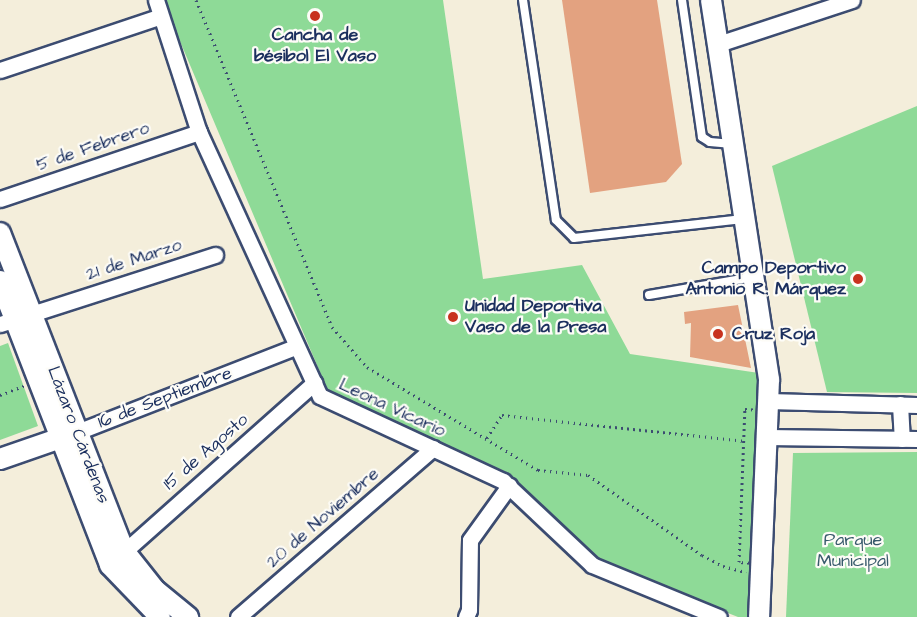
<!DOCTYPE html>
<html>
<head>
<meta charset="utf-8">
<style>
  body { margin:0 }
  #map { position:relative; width:917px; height:617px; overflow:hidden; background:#f4eedb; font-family:"Architects Daughter",sans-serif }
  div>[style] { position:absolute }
  .green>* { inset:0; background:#8eda97 }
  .building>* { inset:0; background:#e3a280 }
  .path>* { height:3px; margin-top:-1.5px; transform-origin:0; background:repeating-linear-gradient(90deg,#3c4c71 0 1.5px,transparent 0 6px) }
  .roads { filter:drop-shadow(2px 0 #3c4c71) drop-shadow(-2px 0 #3c4c71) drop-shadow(0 2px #3c4c71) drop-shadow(0 -2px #3c4c71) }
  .service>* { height:8px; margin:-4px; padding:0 4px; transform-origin:4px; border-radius:4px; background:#fff }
  .minor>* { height:15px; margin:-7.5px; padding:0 7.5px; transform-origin:7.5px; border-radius:7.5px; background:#fff }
  .tertiary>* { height:20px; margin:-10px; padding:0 10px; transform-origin:10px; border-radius:10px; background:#fff }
  .dots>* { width:16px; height:16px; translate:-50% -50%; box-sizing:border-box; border:3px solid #fdfcf7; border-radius:50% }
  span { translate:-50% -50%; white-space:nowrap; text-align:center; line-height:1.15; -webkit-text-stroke:4.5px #fdfcf7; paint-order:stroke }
  .poi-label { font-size:18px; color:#1b2f5e; font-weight:700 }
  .right { translate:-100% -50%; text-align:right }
  .left { translate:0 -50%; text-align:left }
  .street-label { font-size:18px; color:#1b2f5e }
  .park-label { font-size:18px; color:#385a6c }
</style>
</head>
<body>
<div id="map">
  <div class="green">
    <i style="clip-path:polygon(166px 0,443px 0,483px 279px,582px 265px,630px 354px,765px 374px,753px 617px,738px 617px,597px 561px,511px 481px,328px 391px,168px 13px)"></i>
    <i style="clip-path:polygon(917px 106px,917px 393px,827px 392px,772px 166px)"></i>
    <i style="clip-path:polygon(8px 343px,38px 426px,0 440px,0 346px)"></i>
    <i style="clip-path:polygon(917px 452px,917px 617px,786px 617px,793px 453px)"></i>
  </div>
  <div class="building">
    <i style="clip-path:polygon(562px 0,657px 0,682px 164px,666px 182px,590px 193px)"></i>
    <i style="clip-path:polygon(738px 305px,751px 368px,690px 357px,691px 323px,685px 324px,684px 312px)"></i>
  </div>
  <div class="path">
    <i style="left:196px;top:0;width:354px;rotate:67.4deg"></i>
    <i style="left:332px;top:327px;width:53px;rotate:48.8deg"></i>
    <i style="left:367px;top:367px;width:200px;rotate:31.1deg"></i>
    <i style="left:538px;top:470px;width:50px;rotate:5.7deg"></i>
    <i style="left:588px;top:475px;width:139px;rotate:35.1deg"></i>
    <i style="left:702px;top:555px;width:24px;rotate:28deg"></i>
    <i style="left:723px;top:566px;width:24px;rotate:15deg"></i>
    <i style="left:0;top:395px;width:26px;rotate:-21deg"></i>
    <i style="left:745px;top:409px;width:17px;rotate:3deg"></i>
    <i style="left:762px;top:410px;width:153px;rotate:92.6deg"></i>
    <i style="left:755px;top:563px;width:16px;rotate:-176deg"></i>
    <i style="left:739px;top:562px;width:153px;rotate:-87.8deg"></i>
    <i style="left:487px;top:438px;width:27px;rotate:-57deg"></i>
    <i style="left:502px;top:415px;width:243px;rotate:6.1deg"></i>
  </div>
  <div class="roads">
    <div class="service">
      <i style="left:523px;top:0;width:222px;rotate:81.5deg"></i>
      <i style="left:556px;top:220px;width:25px;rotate:45deg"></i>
      <i style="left:574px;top:238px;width:170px;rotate:-6.4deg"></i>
      <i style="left:682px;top:0;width:138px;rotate:81.7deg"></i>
      <i style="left:702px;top:137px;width:9px;rotate:32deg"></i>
      <i style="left:710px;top:142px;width:22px;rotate:5deg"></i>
      <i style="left:649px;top:295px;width:106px;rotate:-9.8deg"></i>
    </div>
    <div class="minor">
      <i style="left:156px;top:0;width:139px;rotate:72deg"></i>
      <i style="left:199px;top:132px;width:290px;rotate:65.4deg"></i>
      <i style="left:320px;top:396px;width:202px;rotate:24.9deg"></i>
      <i style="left:503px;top:481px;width:122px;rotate:43.3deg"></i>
      <i style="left:592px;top:565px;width:137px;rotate:22.3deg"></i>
      <i style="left:718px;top:44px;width:141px;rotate:-18.2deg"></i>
      <i style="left:0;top:70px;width:167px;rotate:-18.5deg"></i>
      <i style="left:0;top:199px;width:210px;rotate:-18.6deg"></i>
      <i style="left:0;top:324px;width:226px;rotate:-17.8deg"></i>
      <i style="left:768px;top:401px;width:149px;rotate:1.5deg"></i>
      <i style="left:900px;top:404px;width:35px;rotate:87deg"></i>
      <i style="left:77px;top:432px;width:234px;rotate:-21.3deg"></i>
      <i style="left:766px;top:437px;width:151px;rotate:0.8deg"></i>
      <i style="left:117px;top:558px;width:264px;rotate:-41.6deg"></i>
      <i style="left:238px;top:617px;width:258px;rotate:-40.9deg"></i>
      <i style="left:466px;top:617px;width:8px;rotate:-67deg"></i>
      <i style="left:469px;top:610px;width:70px;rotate:-89.2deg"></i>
      <i style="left:470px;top:540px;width:67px;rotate:-54.2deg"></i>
    </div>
    <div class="tertiary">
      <i style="left:711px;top:0;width:384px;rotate:81.3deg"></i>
      <i style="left:769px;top:380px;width:237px;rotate:92.4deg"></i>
      <i style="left:0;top:233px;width:341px;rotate:68.7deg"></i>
      <i style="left:124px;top:551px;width:50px;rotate:51.5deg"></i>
      <i style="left:155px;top:590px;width:43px;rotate:39.3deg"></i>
      <i style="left:0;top:281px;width:305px;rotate:68.8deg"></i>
      <i style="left:110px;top:565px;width:72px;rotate:46.1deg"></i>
      <i style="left:0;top:459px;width:76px;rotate:-19.1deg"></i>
    </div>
  </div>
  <div class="dots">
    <i style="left:315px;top:16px;background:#c8321e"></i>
    <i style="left:858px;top:279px;background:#c8321e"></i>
    <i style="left:453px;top:317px;background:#c8321e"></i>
    <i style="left:718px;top:334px;background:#c8321e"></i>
  </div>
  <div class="poi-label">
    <span style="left:315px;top:46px">Cancha de<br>bésibol El Vaso</span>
    <span class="right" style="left:846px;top:279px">Campo Deportivo<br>Antonio R. Márquez</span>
    <span class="left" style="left:465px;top:317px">Unidad Deportiva<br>Vaso de la Presa</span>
    <span class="left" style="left:732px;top:334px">Cruz Roja</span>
  </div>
  <div class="street-label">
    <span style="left:93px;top:147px;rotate:-19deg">5 de Febrero</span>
    <span style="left:134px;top:260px;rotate:-18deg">21 de Marzo</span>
    <span style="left:165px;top:398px;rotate:-21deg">16 de Septiembre</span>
    <span style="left:392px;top:408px;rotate:25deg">Leona Vicario</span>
    <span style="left:78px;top:435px;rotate:69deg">Lázaro Cárdenas</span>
    <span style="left:206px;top:452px;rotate:-41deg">15 de Agosto</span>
    <span style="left:323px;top:518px;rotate:-41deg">20 de Noviembre</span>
  </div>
  <div class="park-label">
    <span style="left:853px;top:551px">Parque<br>Municipal</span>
  </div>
</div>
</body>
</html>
